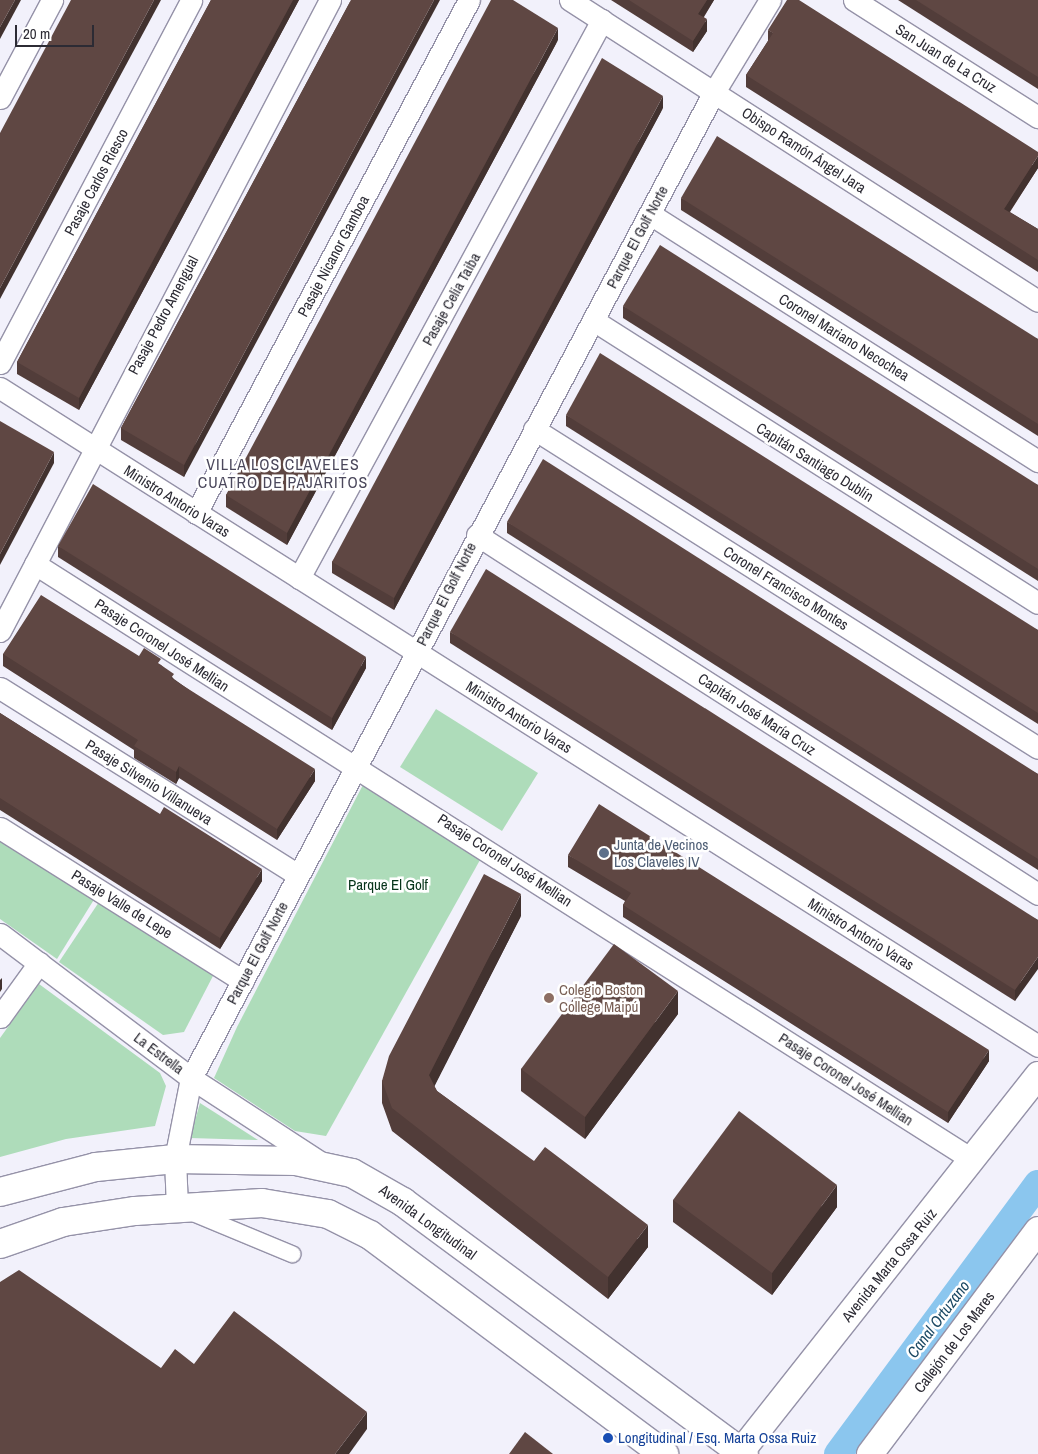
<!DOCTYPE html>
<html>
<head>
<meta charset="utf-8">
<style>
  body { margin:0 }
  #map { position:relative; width:1038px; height:1454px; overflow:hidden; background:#f2f1fb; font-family:"Archivo Narrow",sans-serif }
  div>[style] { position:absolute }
  .green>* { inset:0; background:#aedcba }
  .canal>* { height:28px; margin:-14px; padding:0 14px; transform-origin:14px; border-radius:14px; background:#8bc6ee }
  .roads { filter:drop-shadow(1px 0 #9592a8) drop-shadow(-1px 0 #9592a8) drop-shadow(0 1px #9592a8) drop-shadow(0 -1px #9592a8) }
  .pedestrian>* { height:16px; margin:-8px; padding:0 8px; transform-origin:8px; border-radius:8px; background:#fff }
  .minor>* { height:21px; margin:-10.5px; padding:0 10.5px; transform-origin:10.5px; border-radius:10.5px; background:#fff }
  .tertiary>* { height:26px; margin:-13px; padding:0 13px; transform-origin:13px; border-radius:13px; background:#fff }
  .secondary>* { height:28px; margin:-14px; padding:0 14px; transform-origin:14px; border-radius:14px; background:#fff }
  .wall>* { inset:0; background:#523d3a }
  .shaded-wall>* { inset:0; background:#42322f }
  .building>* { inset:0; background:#5f4743 }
  .dots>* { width:14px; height:14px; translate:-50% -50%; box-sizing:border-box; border:2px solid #fff; border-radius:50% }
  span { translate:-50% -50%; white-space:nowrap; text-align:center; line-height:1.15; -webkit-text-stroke:5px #fff; paint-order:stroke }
  .street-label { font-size:15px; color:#2c2b34 }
  .service-label { font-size:15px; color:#4e5e75 }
  .left { translate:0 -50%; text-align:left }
  .park-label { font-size:15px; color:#06341a }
  .education-label { font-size:15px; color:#785e54 }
  .transit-label { font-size:15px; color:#164399 }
  .neighbourhood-label { font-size:16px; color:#4b485c; letter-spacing:1px }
  .water-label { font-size:16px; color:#1a4863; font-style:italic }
  .scale { position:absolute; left:15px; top:25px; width:79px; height:22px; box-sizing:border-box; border:2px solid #2c2b34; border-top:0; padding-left:6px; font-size:15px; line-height:18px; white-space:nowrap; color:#2c2b34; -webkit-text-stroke:4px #fff; paint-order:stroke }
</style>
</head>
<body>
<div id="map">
  <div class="green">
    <i style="clip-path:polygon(436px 709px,538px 773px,502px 831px,400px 767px)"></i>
    <i style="clip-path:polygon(365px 781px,480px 860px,326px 1136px,295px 1131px,214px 1078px,237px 1027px)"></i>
    <i style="clip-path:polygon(0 837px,95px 898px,57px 959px,0 919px)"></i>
    <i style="clip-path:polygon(99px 902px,214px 974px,184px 1032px,163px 1035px,59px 962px)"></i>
    <i style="clip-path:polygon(39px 984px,160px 1073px,166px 1086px,155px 1126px,66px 1139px,0 1157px,0 1038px)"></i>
    <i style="clip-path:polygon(200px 1103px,258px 1140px,190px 1138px)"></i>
  </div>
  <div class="canal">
    <i style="left:838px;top:1454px;width:336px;rotate:-53.5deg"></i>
  </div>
  <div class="roads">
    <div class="pedestrian">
      <i style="left:188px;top:1211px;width:113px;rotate:22.5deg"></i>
    </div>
    <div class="minor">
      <i style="left:570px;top:0;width:556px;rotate:32.75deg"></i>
      <i style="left:854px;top:0;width:218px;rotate:32.5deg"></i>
      <i style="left:0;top:98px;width:111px;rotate:-62deg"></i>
      <i style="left:650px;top:214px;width:460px;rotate:32.5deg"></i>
      <i style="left:593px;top:320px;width:527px;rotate:32.45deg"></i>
      <i style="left:0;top:363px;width:410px;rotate:-62.2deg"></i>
      <i style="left:0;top:388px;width:1229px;rotate:32.37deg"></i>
      <i style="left:534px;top:429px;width:596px;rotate:32.33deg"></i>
      <i style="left:196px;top:513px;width:581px;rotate:-61.98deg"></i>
      <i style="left:477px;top:535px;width:666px;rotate:32.62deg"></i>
      <i style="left:35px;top:564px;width:1111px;rotate:32.43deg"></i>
      <i style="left:299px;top:578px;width:635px;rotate:-61.5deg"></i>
      <i style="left:0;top:631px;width:712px;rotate:-62.39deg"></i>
      <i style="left:0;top:688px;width:352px;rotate:32.1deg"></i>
      <i style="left:0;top:828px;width:287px;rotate:32.2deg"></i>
      <i style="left:0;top:934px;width:239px;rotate:37deg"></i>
      <i style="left:191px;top:1078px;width:158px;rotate:33.1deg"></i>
      <i style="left:0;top:1017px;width:67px;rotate:-54.2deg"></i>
      <i style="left:177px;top:1207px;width:48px;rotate:-92.4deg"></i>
      <i style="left:175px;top:1159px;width:83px;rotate:-78.8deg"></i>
      <i style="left:191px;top:1078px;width:1116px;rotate:-62.06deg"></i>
      <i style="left:714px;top:92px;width:108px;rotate:-58.7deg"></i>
    </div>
    <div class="tertiary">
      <i style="left:739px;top:1454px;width:483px;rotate:-51.7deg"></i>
      <i style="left:870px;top:1454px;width:280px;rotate:-53.1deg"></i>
    </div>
    <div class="secondary">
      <i style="left:0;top:1192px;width:99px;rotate:-14.6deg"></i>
      <i style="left:96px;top:1167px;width:79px;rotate:-5.8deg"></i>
      <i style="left:175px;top:1159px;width:121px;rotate:0.9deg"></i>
      <i style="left:296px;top:1161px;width:57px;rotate:12.1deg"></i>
      <i style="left:352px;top:1173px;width:59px;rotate:29.6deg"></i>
      <i style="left:403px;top:1202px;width:424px;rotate:36.5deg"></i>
      <i style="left:0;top:1244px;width:67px;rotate:-19.2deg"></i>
      <i style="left:63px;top:1222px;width:73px;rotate:-8.7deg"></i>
      <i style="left:135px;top:1211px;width:127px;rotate:-3.6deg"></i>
      <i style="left:262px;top:1203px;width:67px;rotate:9.5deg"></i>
      <i style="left:328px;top:1214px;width:47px;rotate:26.6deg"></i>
      <i style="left:370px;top:1235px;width:367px;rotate:36.7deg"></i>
    </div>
  </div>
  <div class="wall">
    <i style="clip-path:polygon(211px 0,299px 0,79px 410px,17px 374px,17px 362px)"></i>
    <i style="clip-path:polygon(351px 0,184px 477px,121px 440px,121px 428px)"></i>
    <i style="clip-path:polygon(611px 0,714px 0,704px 17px,707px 31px,693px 52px)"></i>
    <i style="clip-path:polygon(898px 0,1038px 0,1038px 89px)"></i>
    <i style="clip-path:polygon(768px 30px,1038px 168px,1010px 212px,1038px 229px,1038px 272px,746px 87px,746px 75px,768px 41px)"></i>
    <i style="clip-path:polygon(558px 40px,287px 545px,226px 507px,226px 495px)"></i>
    <i style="clip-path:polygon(663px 108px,394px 610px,332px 573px,332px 562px)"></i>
    <i style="clip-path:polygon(681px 198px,1038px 339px,1038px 436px,681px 210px)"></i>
    <i style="clip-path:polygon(623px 306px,1038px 485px,1038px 581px,623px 318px)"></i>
    <i style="clip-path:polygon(566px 415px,1038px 630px,1038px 724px,566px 426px)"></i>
    <i style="clip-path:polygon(507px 522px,1038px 774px,1038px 870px,507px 533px)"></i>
    <i style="clip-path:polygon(58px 546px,366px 668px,332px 730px,58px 557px)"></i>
    <i style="clip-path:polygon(450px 632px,1038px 920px,1015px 1001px,450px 643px)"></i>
    <i style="clip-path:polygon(3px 654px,139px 656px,161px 665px,174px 679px,315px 781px,277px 840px,179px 778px,176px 784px,134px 758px,134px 750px,3px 666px)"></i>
    <i style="clip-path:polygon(0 713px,262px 881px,220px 949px,0 810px)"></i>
    <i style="clip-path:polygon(568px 855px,989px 1061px,948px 1123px,623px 917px,623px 905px,625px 901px,568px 867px)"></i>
    <i style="clip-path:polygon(521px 916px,434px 1086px,437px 1091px,648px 1247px,608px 1299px,392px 1131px,382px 1103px,382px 1081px)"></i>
    <i style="clip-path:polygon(678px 1014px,585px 1139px,521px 1091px,521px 1069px)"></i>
    <i style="clip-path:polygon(673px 1200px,837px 1207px,772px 1295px,673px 1222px)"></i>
  </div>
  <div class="shaded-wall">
    <i style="clip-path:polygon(15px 0,21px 0,0 39px,0 27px)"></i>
    <i style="clip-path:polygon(154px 0,161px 0,0 299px,0 288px)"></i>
    <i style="clip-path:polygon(293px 0,299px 0,79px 410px,79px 398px)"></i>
    <i style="clip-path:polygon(434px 0,440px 0,184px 477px,184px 465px)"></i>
    <i style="clip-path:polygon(707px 0,714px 0,698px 25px,698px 14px)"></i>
    <i style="clip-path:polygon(707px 19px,707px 31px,693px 52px,693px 41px)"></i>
    <i style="clip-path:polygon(558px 28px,558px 40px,287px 545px,287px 533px)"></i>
    <i style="clip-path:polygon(663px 96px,663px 108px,394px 610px,394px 598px)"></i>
    <i style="clip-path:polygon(1038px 156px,1038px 168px,1004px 220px,1004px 209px)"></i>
    <i style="clip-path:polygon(54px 452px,54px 463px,0 565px,0 554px)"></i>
    <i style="clip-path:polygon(366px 657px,366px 668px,332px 730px,332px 718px)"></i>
    <i style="clip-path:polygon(179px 766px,179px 778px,176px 784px,176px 772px)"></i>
    <i style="clip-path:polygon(315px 769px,315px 781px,277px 840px,277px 829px)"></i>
    <i style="clip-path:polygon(262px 869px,262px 881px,220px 949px,220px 938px)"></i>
    <i style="clip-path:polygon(521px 894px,521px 916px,429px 1097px,429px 1075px)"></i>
    <i style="clip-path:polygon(1038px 957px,1038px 969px,1015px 1001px,1015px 990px)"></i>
    <i style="clip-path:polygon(2px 978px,2px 989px,0 992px,0 980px)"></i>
    <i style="clip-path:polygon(678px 991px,678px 1014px,585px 1139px,585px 1117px)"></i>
    <i style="clip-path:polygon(989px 1050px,989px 1061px,948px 1123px,948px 1112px)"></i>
    <i style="clip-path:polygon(837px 1185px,837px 1207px,772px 1295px,772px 1273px)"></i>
    <i style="clip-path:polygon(648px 1225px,648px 1247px,608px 1299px,608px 1277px)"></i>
    <i style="clip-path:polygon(367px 1412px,367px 1429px,349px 1454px,335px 1454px)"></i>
  </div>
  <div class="building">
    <i style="clip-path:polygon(0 0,15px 0,0 27px)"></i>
    <i style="clip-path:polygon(71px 0,154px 0,0 288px,0 133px)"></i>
    <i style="clip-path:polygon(211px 0,293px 0,79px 398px,17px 362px)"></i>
    <i style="clip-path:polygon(351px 0,434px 0,184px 465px,121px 428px)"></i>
    <i style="clip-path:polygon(491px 0,513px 0,558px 28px,287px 533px,226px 495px)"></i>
    <i style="clip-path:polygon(629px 0,707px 0,698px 14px,707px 19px,693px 41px)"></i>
    <i style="clip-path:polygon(787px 0,799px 0,1038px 152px,1038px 156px,1004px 209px,1038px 229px,1038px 260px,746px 75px,773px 33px,768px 30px)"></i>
    <i style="clip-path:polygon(916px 0,1038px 0,1038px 77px)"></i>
    <i style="clip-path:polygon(602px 58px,663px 96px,394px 598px,332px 562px)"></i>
    <i style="clip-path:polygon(717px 136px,1038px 339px,1038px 424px,681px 198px)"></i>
    <i style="clip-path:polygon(660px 245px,1038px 485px,1038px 569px,623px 306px)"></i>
    <i style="clip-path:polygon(600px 353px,1038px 630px,1038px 713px,566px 415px)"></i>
    <i style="clip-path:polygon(0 421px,54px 452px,0 554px)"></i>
    <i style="clip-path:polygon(543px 459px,1038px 774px,1038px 859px,507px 522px)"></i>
    <i style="clip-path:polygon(93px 484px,366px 657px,332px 718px,58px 546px)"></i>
    <i style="clip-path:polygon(486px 569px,1038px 920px,1038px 957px,1015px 990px,450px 632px)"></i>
    <i style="clip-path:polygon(41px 595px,139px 656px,144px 648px,161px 659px,158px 663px,174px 674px,171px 678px,315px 769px,277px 829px,179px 766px,176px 772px,134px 746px,138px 740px,3px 654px)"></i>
    <i style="clip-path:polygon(0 713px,160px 814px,164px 807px,262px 869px,220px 938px,0 798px)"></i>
    <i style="clip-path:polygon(599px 804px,989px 1050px,948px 1112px,623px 905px,631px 893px,568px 855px)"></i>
    <i style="clip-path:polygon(484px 874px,521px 894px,429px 1075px,437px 1091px,534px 1161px,545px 1147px,648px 1225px,608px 1277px,392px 1108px,382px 1081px,389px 1056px)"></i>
    <i style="clip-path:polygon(614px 944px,678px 991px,585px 1117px,521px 1069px)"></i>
    <i style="clip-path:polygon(739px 1111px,837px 1185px,772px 1273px,673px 1200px)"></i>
    <i style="clip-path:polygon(19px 1270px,161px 1368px,175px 1349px,194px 1364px,234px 1311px,367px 1412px,335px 1454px,0 1454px,0 1282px)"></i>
    <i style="clip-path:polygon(525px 1432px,553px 1454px,509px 1454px)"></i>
  </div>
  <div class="dots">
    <i style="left:604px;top:853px;background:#5c6f8a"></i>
    <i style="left:549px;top:998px;background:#8d6e63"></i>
    <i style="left:608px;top:1438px;background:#1a4fb4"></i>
  </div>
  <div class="street-label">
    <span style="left:946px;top:58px;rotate:32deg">San Juan de La Cruz</span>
    <span style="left:804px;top:150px;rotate:33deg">Obispo Ramón Ángel Jara</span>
    <span style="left:96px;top:182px;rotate:-62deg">Pasaje Carlos Riesco</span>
    <span style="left:637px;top:237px;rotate:-62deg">Parque El Golf Norte</span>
    <span style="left:333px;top:256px;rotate:-62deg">Pasaje Nicanor Gamboa</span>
    <span style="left:451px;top:299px;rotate:-61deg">Pasaje Celia Taiba</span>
    <span style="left:163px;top:315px;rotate:-62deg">Pasaje Pedro Amengual</span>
    <span style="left:844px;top:337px;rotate:32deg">Coronel Mariano Necochea</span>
    <span style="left:815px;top:462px;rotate:32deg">Capitán Santiago Dublín</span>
    <span style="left:177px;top:501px;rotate:32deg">Ministro Antorio Varas</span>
    <span style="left:786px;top:588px;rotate:32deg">Coronel Francisco Montes</span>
    <span style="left:446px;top:594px;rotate:-63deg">Parque El Golf Norte</span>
    <span style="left:162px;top:645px;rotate:33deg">Pasaje Coronel José Mellian</span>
    <span style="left:757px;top:714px;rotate:33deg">Capitán José María Cruz</span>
    <span style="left:519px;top:717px;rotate:32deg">Ministro Antorio Varas</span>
    <span style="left:149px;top:782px;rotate:32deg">Pasaje Silvenio Villanueva</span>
    <span style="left:505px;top:860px;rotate:33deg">Pasaje Coronel José Mellian</span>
    <span style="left:122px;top:904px;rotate:32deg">Pasaje Valle de Lepe</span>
    <span style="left:861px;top:934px;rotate:32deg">Ministro Antorio Varas</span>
    <span style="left:257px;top:953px;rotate:-62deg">Parque El Golf Norte</span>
    <span style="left:159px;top:1053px;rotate:37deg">La Estrella</span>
    <span style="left:846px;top:1079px;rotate:33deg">Pasaje Coronel José Mellian</span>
    <span style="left:428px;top:1222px;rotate:36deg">Avenida Longitudinal</span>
    <span style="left:889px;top:1265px;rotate:-51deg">Avenida Marta Ossa Ruiz</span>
    <span style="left:954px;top:1342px;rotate:-53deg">Callejón de Los Mares</span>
  </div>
  <div class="service-label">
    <span class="left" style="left:614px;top:853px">Junta de Vecinos<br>Los Claveles IV</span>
  </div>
  <div class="park-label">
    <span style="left:388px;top:885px">Parque El Golf</span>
  </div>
  <div class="education-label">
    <span class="left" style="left:559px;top:998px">Colegio Boston<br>College Maipú</span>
  </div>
  <div class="transit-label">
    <span class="left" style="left:618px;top:1438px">Longitudinal / Esq. Marta Ossa Ruiz</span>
  </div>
  <div class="neighbourhood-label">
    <span style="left:283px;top:473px">VILLA LOS CLAVELES<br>CUATRO DE PAJARITOS</span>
  </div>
  <div class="water-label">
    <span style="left:938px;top:1319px;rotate:-53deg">Canal Ortuzano</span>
  </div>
  <div class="scale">20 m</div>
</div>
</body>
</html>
